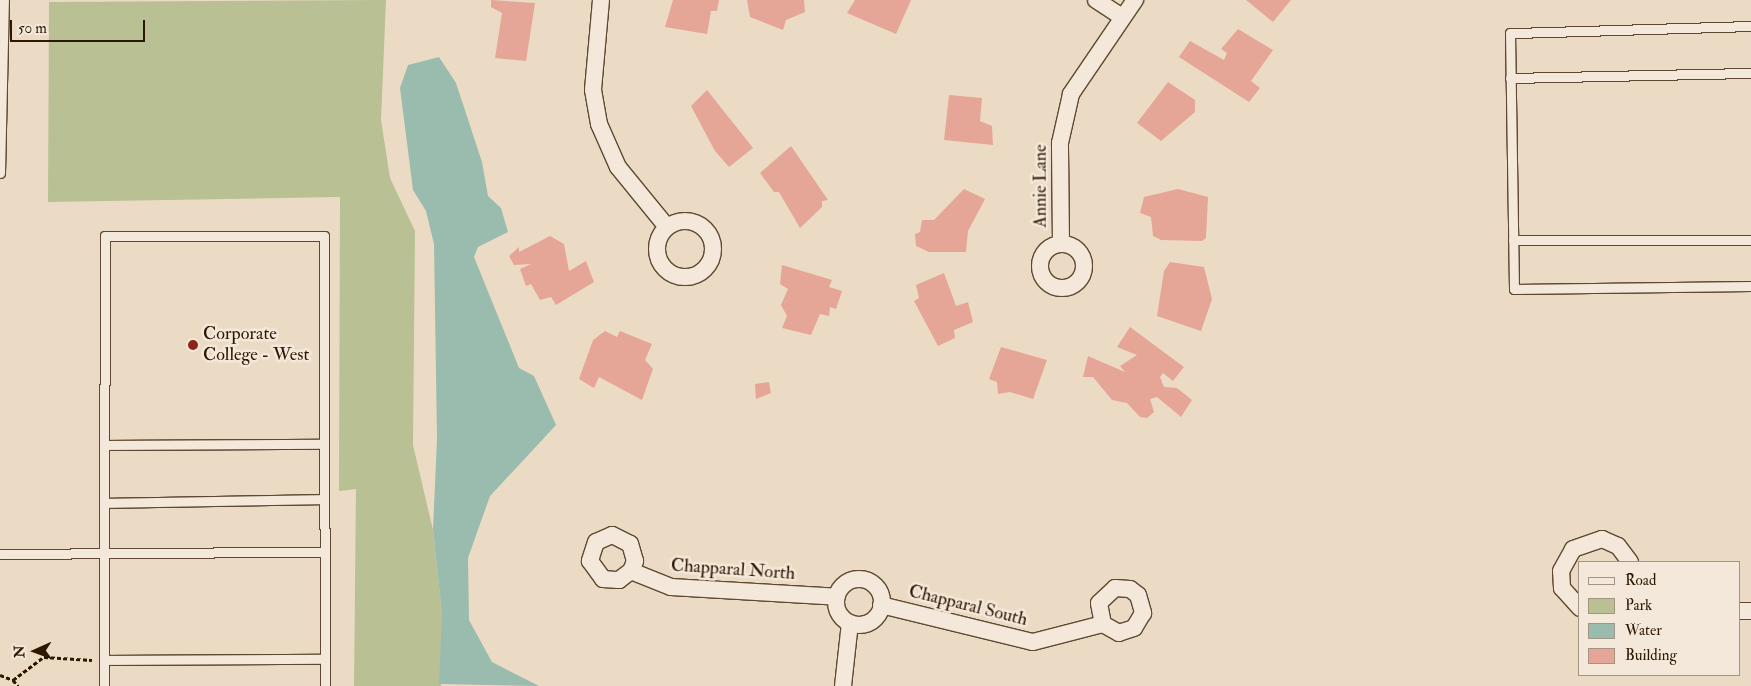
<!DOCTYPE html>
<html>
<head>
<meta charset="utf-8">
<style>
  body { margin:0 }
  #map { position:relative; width:1751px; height:686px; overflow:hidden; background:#ecdbc4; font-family:"IM FELL Double Pica",serif }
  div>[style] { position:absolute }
  .green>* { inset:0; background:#b8c094 }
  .water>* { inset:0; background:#9abcae }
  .building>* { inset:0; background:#e5a597 }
  .path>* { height:3px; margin-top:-1.5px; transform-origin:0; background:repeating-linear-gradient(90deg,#2e1700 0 4px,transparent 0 6.5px) }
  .roads { filter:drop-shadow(1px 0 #5e4831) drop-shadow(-1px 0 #5e4831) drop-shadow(0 1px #5e4831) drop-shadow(0 -1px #5e4831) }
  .service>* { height:9px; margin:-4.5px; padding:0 4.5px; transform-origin:4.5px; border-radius:4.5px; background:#f3e8d9 }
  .minor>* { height:16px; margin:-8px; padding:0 8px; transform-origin:8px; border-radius:8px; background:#f3e8d9 }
  .minor>.ring { margin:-8px; padding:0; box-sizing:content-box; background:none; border:16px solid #f3e8d9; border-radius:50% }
  .dots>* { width:14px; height:14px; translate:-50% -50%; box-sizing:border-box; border:2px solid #f3e8d9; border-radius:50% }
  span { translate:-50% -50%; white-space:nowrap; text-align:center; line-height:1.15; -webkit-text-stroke:5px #f3e8d9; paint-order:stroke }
  .street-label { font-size:18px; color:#2e1700 }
  .poi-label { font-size:18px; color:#2e1700 }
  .left { translate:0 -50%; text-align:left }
  .legend { position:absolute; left:1578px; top:561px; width:162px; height:115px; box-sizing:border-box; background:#f3e8d9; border:1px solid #a49482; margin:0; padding:6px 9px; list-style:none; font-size:15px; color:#2e1700 }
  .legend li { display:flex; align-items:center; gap:10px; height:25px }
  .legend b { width:25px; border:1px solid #a49482 }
  .north { position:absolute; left:10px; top:626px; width:50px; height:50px; -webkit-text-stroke:4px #f3e8d9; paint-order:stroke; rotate:268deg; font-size:14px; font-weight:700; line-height:20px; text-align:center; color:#2e1700 }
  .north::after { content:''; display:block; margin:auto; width:18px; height:22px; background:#2e1700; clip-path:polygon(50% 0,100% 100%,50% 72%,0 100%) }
  .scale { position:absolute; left:10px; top:20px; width:135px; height:22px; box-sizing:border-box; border:2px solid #2e1700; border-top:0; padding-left:6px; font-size:15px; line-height:18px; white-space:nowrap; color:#2e1700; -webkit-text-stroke:4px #f3e8d9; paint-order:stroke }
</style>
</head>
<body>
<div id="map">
  <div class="green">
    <i style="clip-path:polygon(386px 0,381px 120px,390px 178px,415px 231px,413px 445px,433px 530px,442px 615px,441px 686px,354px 686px,356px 489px,339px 491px,340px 197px,48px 202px,49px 2px)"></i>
  </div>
  <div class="water">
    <i style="clip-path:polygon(439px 57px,456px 83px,482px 162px,488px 196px,501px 208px,508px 232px,478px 247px,474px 257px,519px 368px,534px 376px,556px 425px,490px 496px,468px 558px,469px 620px,492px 662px,539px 686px,439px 684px,442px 615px,433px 530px,437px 439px,434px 244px,426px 211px,413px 190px,400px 88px,408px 65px)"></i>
  </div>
  <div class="building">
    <i style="clip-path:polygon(491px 0,535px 3px,526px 61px,495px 58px,502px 13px,491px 7px)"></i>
    <i style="clip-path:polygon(673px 0,719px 0,717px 11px,711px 11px,707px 34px,665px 27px)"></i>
    <i style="clip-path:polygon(747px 0,804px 0,805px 12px,786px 20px,783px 30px,750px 17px)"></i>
    <i style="clip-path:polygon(855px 0,911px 0,896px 34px,847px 13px)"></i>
    <i style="clip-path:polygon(1246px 0,1291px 0,1273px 22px)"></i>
    <i style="clip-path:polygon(1238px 29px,1273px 50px,1251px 81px,1260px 88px,1249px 102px,1179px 57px,1190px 41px,1224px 60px,1227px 53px,1221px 49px)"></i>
    <i style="clip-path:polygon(1168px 82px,1195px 100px,1195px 112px,1161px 141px,1137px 123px)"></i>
    <i style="clip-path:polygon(707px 90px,753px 148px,729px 167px,715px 151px,691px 106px)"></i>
    <i style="clip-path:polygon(949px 95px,982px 98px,980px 121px,992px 126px,993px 145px,944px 140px)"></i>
    <i style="clip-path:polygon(791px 146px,828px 200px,822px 201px,822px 207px,800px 228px,779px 192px,774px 192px,760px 173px)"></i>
    <i style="clip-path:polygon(964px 189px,985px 199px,968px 231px,966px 252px,929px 252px,916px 246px,915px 234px,920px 232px,922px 220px,934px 220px)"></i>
    <i style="clip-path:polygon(1178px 189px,1208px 197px,1206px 238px,1202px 241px,1161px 240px,1153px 236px,1151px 217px,1140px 213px,1144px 197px)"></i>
    <i style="clip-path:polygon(550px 236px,564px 244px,569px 271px,586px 261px,594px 282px,556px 305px,551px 297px,540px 300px,531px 284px,526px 286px,520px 269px,531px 264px,514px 265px,509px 256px,519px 247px,519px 252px)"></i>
    <i style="clip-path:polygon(1170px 262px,1204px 267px,1212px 299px,1201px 331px,1157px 316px,1164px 271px)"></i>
    <i style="clip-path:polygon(782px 265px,832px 280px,829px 287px,842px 291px,836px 309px,830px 307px,829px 316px,820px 314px,811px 335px,782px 328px,787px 316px,781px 305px,788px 289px,780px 284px)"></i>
    <i style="clip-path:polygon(944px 273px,956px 306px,968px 302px,973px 322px,954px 330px,955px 338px,938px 346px,914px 301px,919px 298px,916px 285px)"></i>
    <i style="clip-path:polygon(1130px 327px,1184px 367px,1173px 381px,1163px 373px,1160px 377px,1164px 387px,1177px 388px,1192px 400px,1181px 417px,1157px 397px,1150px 399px,1154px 412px,1147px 418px,1140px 417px,1127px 403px,1112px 400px,1093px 377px,1083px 377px,1088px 356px,1125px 372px,1120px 366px,1137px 355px,1117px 347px)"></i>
    <i style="clip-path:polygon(605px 331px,617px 337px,620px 331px,652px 344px,645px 360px,653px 369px,642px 400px,599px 377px,594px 388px,579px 379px,593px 340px)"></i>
    <i style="clip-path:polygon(1001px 347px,1047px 360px,1033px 399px,1010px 392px,998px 394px,997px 382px,989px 379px)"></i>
    <i style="clip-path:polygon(769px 382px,771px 393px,756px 399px,755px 384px)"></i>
  </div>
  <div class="path">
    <i style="left:0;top:675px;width:14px;rotate:21deg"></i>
    <i style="left:13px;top:680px;width:39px;rotate:-37deg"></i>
    <i style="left:44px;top:657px;width:48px;rotate:3.6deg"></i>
    <i style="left:13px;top:680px;width:8px;rotate:50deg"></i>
  </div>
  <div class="roads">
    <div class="service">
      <i style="left:1751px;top:26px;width:241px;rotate:178.3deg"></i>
      <i style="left:1510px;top:33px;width:256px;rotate:89.1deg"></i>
      <i style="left:1514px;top:289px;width:237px;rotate:-0.7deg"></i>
      <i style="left:1510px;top:78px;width:241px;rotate:-1.2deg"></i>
      <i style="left:0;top:173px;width:173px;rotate:-88.7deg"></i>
      <i style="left:1513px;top:240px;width:238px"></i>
      <i style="left:105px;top:445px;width:219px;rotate:-0.3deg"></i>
      <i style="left:105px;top:503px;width:219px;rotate:-1deg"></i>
      <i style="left:0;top:554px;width:325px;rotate:-0.4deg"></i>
      <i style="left:104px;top:660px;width:221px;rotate:-0.3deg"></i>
      <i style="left:104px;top:686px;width:450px;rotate:-89.9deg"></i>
      <i style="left:105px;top:236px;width:219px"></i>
      <i style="left:324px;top:236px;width:450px;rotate:89.9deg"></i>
    </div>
    <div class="minor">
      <i style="left:601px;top:0;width:90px;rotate:95.1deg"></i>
      <i style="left:593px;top:90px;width:35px;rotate:80deg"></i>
      <i style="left:599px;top:124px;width:47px;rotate:66.2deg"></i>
      <i style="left:618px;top:167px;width:77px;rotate:50.8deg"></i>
      <i style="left:1096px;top:0;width:30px;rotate:33deg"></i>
      <i class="ring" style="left:657px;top:221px;width:40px;height:40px"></i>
      <i style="left:1061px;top:243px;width:100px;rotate:-90.6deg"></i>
      <i style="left:1060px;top:143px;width:50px;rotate:-77.3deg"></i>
      <i style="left:1071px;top:94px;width:114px;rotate:-55.8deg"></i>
      <i class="ring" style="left:1040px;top:244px;width:28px;height:28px"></i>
      <i style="left:631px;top:571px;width:11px;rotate:-68deg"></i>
      <i style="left:635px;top:561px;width:18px;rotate:-106deg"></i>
      <i style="left:630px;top:544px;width:20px;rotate:-153deg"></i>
      <i style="left:612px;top:535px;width:17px;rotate:156deg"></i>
      <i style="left:596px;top:542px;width:20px;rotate:108deg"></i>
      <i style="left:590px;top:561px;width:22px;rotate:54deg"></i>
      <i style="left:603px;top:579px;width:16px;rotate:4deg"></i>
      <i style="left:619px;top:580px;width:15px;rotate:-37deg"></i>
      <i style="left:631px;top:571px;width:43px;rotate:21.8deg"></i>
      <i style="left:671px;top:587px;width:166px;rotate:3.4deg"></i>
      <i class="ring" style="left:836px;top:579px;width:30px;height:30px"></i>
      <i style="left:881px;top:605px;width:156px;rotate:13.7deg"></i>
      <i style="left:1033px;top:642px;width:72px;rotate:-14.4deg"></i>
      <i style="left:1103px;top:624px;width:21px;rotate:-101deg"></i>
      <i style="left:1099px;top:603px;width:22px;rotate:-43deg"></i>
      <i style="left:1115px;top:588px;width:15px;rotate:4deg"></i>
      <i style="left:1130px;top:589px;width:10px;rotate:37deg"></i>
      <i style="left:1138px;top:595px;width:19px;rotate:74deg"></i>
      <i style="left:1143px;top:613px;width:17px;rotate:121deg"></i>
      <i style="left:1134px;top:628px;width:16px;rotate:162deg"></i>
      <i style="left:1119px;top:633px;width:18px;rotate:-151deg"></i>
      <i style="left:1580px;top:608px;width:27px;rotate:-132deg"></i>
      <i style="left:1562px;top:588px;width:17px;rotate:-93deg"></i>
      <i style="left:1561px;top:571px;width:25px;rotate:-61deg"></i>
      <i style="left:1573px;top:549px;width:31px;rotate:-19deg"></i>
      <i style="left:1602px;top:539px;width:17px;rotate:24deg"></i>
      <i style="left:1618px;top:546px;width:20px;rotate:53deg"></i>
      <i style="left:1740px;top:611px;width:11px"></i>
      <i style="left:843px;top:686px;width:63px;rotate:-83.7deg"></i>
    </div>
  </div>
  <div class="dots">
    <i style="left:193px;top:345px;background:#8f2418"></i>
  </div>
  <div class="street-label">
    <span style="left:1041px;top:186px;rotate:-90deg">Annie Lane</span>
    <span style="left:733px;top:570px;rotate:4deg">Chapparal North</span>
    <span style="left:968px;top:606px;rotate:14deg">Chapparal South</span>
  </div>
  <div class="poi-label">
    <span class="left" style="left:203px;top:345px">Corporate<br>College - West</span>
  </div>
  <ul class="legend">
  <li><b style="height:6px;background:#f3e8d9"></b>Road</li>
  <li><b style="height:14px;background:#b8c094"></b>Park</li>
  <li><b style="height:14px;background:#9abcae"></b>Water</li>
  <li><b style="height:14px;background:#e5a597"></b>Building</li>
  </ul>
  <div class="north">N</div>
  <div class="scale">50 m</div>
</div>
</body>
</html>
